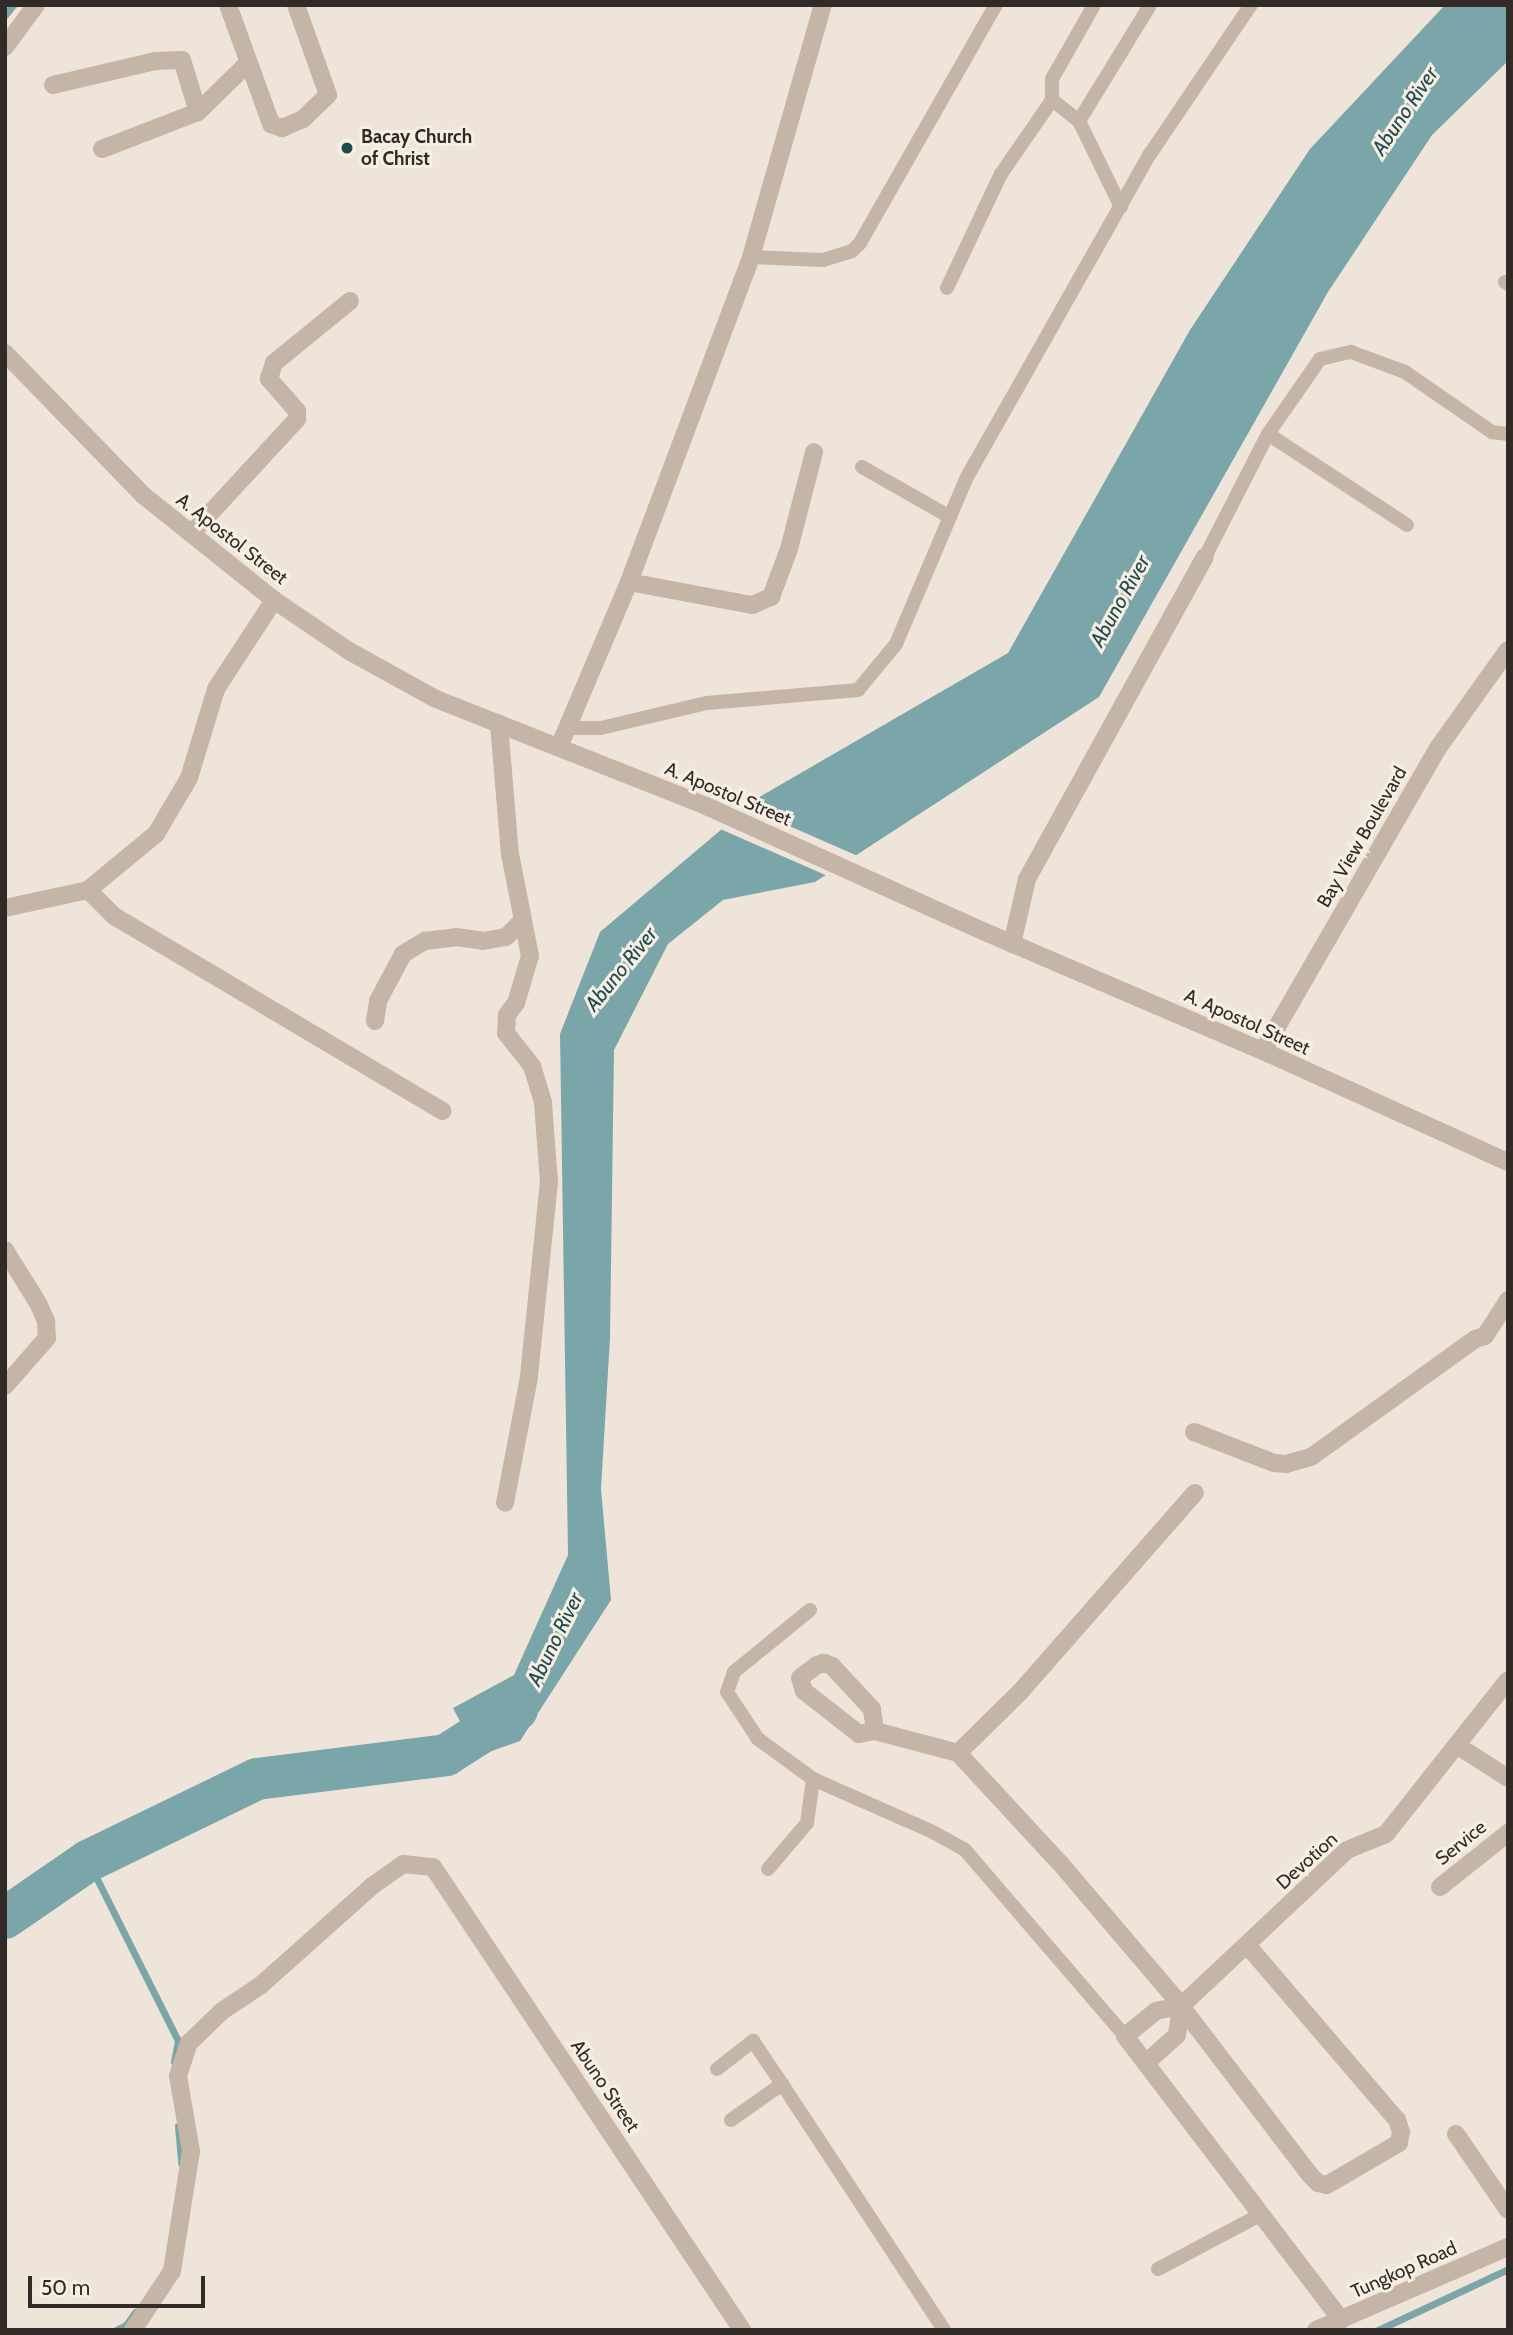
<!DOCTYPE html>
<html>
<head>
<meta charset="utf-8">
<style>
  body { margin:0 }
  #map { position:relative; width:1513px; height:2335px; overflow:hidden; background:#eee4d9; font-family:Cabin,sans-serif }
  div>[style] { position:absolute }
  .water>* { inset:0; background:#7ba6a9 }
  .pier>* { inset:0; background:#eee4d9 }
  .stream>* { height:7px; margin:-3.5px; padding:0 3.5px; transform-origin:3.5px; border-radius:3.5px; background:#7ba6a9 }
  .river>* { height:42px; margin:-21px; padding:0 21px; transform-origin:21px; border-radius:21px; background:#7ba6a9 }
  .service>* { height:14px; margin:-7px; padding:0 7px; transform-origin:7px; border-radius:7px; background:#c5b5a6 }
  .minor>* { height:18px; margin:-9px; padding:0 9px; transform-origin:9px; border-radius:9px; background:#c5b5a6 }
  .tertiary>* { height:18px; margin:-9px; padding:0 9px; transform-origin:9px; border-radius:9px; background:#c5b5a6 }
  .dots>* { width:19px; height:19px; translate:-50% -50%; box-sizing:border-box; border:4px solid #f7efe4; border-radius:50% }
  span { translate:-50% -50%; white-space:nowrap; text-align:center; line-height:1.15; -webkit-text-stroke:6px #f7efe4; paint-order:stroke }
  .poi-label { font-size:19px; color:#322a26; font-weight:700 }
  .left { translate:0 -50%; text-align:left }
  .street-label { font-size:19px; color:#322a26 }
  .water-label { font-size:21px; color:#204c4f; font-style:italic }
  .frame { position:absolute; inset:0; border:7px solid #322a26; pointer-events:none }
  .scale { position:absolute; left:28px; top:2276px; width:177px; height:32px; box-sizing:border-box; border:4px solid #322a26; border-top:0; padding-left:9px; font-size:21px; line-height:24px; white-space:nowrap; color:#322a26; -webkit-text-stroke:5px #f7efe4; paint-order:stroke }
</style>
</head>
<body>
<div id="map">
  <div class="water">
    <i style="clip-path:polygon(1445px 5px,1508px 5px,1508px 61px,1432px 135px,1328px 292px,1099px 697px,815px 882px,723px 900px,668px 944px,614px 1050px,610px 1338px,601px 1489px,611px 1600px,520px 1741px,478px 1756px,453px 1708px,514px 1675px,568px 1555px,560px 1034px,600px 932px,761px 796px,1008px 653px,1190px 330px,1310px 149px)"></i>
  </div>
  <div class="pier">
    <i style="clip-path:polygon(744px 806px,860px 857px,830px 877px,718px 828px)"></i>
  </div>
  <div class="stream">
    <i style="left:5px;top:15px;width:13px;rotate:-51deg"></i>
    <i style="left:88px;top:1861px;width:201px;rotate:63.4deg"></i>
    <i style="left:178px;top:2041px;width:21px;rotate:101deg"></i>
    <i style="left:178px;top:2126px;width:37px;rotate:85deg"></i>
    <i style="left:116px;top:2330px;width:11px;rotate:-27deg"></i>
    <i style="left:126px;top:2325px;width:16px;rotate:-55deg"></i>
    <i style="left:1378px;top:2330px;width:144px;rotate:-25.1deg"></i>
  </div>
  <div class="river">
    <i style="left:5px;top:1918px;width:101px;rotate:-34.5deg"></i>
    <i style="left:88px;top:1861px;width:188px;rotate:-25.9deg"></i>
    <i style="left:257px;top:1779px;width:191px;rotate:-7.2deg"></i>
    <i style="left:446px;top:1755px;width:84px;rotate:-32.4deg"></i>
  </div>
  <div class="service">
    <i style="left:1079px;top:121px;width:34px;rotate:-142deg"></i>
    <i style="left:1052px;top:100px;width:21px;rotate:-90deg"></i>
    <i style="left:1052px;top:79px;width:85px;rotate:-60.4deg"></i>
    <i style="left:1121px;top:207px;width:96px;rotate:-116deg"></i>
    <i style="left:1079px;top:121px;width:136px;rotate:-58.5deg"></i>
    <i style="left:751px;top:257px;width:72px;rotate:2.4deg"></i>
    <i style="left:823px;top:260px;width:30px;rotate:-17deg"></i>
    <i style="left:852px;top:251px;width:11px;rotate:-45deg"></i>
    <i style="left:860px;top:243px;width:274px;rotate:-60.3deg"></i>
    <i style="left:1505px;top:282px;width:4px;rotate:34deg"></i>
    <i style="left:947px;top:288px;width:126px;rotate:-64.7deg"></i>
    <i style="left:1001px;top:174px;width:90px;rotate:-55.4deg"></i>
    <i style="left:1268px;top:434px;width:166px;rotate:33.2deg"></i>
    <i style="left:862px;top:467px;width:101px;rotate:29.6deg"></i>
    <i style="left:1205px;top:557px;width:138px;rotate:-62.9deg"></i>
    <i style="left:1268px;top:434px;width:91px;rotate:-55.3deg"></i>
    <i style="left:1320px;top:359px;width:32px;rotate:-13deg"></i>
    <i style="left:1351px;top:352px;width:58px;rotate:20.3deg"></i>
    <i style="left:1405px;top:372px;width:106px;rotate:34.6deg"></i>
    <i style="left:1492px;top:432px;width:16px;rotate:7deg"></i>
    <i style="left:567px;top:728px;width:34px"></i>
    <i style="left:601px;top:728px;width:109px;rotate:-13.3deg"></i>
    <i style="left:707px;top:703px;width:152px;rotate:-4.9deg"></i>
    <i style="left:858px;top:690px;width:60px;rotate:-50.4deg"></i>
    <i style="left:896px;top:644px;width:181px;rotate:-67deg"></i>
    <i style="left:967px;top:477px;width:371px;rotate:-60.5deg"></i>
    <i style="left:1150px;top:154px;width:180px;rotate:-55.9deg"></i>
    <i style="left:810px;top:1610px;width:98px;rotate:140.8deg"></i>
    <i style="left:734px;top:1672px;width:21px;rotate:109deg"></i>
    <i style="left:727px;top:1692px;width:56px;rotate:56.6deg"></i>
    <i style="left:758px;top:1739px;width:68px;rotate:36deg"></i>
    <i style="left:813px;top:1779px;width:129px;rotate:23.8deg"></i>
    <i style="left:931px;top:1831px;width:39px;rotate:29deg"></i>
    <i style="left:965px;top:1850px;width:245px;rotate:49.3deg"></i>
    <i style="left:768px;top:1869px;width:60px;rotate:-49.7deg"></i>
    <i style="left:807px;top:1823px;width:44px;rotate:-82.2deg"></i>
    <i style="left:717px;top:2069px;width:46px;rotate:-37.9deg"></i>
    <i style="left:753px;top:2041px;width:52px;rotate:56deg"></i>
    <i style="left:731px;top:2120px;width:62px;rotate:-35.2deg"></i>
    <i style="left:782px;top:2084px;width:295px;rotate:56.6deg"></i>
    <i style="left:1158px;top:2269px;width:118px;rotate:-27.9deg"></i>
  </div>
  <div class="minor">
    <i style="left:228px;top:5px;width:127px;rotate:70.1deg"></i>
    <i style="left:271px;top:124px;width:12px;rotate:20deg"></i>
    <i style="left:282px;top:128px;width:23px;rotate:-23deg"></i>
    <i style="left:303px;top:119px;width:35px;rotate:-44deg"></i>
    <i style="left:328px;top:95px;width:96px;rotate:-109.6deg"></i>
    <i style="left:5px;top:47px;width:52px;rotate:-53.6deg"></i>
    <i style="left:53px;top:85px;width:105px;rotate:-13.2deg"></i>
    <i style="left:155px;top:61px;width:27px;rotate:-2deg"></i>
    <i style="left:182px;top:60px;width:54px;rotate:72.9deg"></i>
    <i style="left:102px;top:149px;width:103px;rotate:-21.1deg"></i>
    <i style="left:198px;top:112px;width:70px;rotate:-44.4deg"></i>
    <i style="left:191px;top:534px;width:156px;rotate:-47.3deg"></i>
    <i style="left:297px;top:419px;width:8px;rotate:-90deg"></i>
    <i style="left:297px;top:411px;width:43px;rotate:-131.2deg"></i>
    <i style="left:269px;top:379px;width:17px;rotate:-73deg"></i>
    <i style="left:274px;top:363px;width:98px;rotate:-39.2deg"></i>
    <i style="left:629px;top:582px;width:125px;rotate:10.6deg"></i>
    <i style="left:752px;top:605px;width:21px;rotate:-23deg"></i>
    <i style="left:771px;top:597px;width:51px;rotate:-69.4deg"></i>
    <i style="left:789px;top:549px;width:100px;rotate:-75.5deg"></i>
    <i style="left:499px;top:724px;width:130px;rotate:85.2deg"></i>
    <i style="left:510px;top:854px;width:104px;rotate:78.9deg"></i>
    <i style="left:530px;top:956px;width:49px;rotate:106.6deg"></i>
    <i style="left:516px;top:1003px;width:15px;rotate:127deg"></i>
    <i style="left:507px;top:1015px;width:18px;rotate:93deg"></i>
    <i style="left:506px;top:1033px;width:42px;rotate:51.8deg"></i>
    <i style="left:532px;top:1066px;width:39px;rotate:73deg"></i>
    <i style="left:543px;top:1103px;width:79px;rotate:85.7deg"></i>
    <i style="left:549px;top:1182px;width:196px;rotate:95.9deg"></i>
    <i style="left:529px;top:1377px;width:128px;rotate:100.8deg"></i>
    <i style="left:559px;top:747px;width:179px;rotate:-67deg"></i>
    <i style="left:629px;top:582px;width:347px;rotate:-69.4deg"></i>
    <i style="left:751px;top:257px;width:262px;rotate:-74.1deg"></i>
    <i style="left:88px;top:890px;width:37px;rotate:45deg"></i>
    <i style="left:114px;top:916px;width:382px;rotate:30.7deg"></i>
    <i style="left:5px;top:908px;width:85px;rotate:-12.2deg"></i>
    <i style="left:88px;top:890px;width:88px;rotate:-39.5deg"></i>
    <i style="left:156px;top:834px;width:65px;rotate:-59.5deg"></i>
    <i style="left:189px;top:778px;width:93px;rotate:-73.1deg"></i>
    <i style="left:216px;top:689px;width:106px;rotate:-56.9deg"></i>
    <i style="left:1012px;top:944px;width:67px;rotate:-77deg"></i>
    <i style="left:1027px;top:879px;width:368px;rotate:-61.1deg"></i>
    <i style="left:375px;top:1021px;width:20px;rotate:-81deg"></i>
    <i style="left:378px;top:1001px;width:53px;rotate:-62deg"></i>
    <i style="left:403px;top:954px;width:26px;rotate:-31deg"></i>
    <i style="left:425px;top:941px;width:31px;rotate:-7deg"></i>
    <i style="left:456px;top:937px;width:27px;rotate:8deg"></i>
    <i style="left:483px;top:941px;width:23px;rotate:-10deg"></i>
    <i style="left:506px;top:937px;width:21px;rotate:-45deg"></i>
    <i style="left:1263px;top:1051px;width:350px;rotate:-60deg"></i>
    <i style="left:1438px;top:748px;width:120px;rotate:-54.5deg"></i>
    <i style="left:5px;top:1250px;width:62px;rotate:58.1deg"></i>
    <i style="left:38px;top:1303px;width:20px;rotate:66deg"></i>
    <i style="left:46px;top:1321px;width:17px;rotate:87deg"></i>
    <i style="left:47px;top:1338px;width:64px;rotate:131.2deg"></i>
    <i style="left:1194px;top:1432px;width:86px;rotate:21.2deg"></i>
    <i style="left:1274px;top:1463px;width:12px;rotate:5deg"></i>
    <i style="left:1286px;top:1464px;width:26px;rotate:-16deg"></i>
    <i style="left:1311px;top:1457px;width:202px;rotate:-35.7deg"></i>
    <i style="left:1475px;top:1339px;width:10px;rotate:-17deg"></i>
    <i style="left:1485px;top:1336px;width:43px;rotate:-57.4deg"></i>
    <i style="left:875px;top:1731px;width:22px;rotate:-98deg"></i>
    <i style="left:872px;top:1709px;width:59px;rotate:-132.9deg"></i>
    <i style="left:832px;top:1666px;width:9px;rotate:-159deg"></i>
    <i style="left:824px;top:1663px;width:7px;rotate:164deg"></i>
    <i style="left:817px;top:1665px;width:21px;rotate:143deg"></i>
    <i style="left:800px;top:1678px;width:14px;rotate:73deg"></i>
    <i style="left:804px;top:1691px;width:70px;rotate:38deg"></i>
    <i style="left:859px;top:1734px;width:16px;rotate:-11deg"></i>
    <i style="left:875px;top:1731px;width:86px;rotate:14.8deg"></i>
    <i style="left:958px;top:1753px;width:150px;rotate:47.2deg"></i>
    <i style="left:1060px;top:1863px;width:176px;rotate:49.6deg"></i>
    <i style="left:1174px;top:1997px;width:225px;rotate:52.6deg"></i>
    <i style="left:1311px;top:2176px;width:10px;rotate:45deg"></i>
    <i style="left:1318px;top:2183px;width:9px;rotate:13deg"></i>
    <i style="left:1327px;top:2185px;width:83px;rotate:-30.3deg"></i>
    <i style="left:1399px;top:2143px;width:11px;rotate:-80deg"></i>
    <i style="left:1401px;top:2132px;width:13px;rotate:-108deg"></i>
    <i style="left:1397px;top:2120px;width:230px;rotate:-130.6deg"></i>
    <i style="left:1458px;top:1746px;width:59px;rotate:32.6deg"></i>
    <i style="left:958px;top:1753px;width:87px;rotate:-44.5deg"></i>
    <i style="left:1020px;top:1692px;width:265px;rotate:-48.7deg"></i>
    <i style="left:1440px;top:1887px;width:87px;rotate:-38.5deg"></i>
    <i style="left:1181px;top:2006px;width:228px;rotate:-43.2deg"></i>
    <i style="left:1347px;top:1850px;width:42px;rotate:-22.3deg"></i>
    <i style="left:1386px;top:1834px;width:196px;rotate:-51.6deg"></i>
    <i style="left:1147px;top:2062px;width:40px;rotate:-42deg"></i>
    <i style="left:1177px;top:2035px;width:29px;rotate:-82deg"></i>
    <i style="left:1181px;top:2006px;width:25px;rotate:169deg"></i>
    <i style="left:1156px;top:2011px;width:40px;rotate:141deg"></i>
    <i style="left:1125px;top:2036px;width:357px;rotate:52.7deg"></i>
    <i style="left:1456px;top:2134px;width:92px;rotate:55.6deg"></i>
    <i style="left:133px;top:2330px;width:71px;rotate:-56.5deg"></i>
    <i style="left:172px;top:2271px;width:121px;rotate:-81deg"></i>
    <i style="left:191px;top:2151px;width:76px;rotate:-99.8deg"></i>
    <i style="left:178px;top:2076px;width:35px;rotate:-72deg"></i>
    <i style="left:189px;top:2043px;width:46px;rotate:-44.1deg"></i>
    <i style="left:222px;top:2011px;width:47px;rotate:-33.7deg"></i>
    <i style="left:261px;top:1985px;width:149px;rotate:-41.7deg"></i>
    <i style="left:372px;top:1886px;width:38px;rotate:-35deg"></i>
    <i style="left:403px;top:1864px;width:30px;rotate:6deg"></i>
    <i style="left:433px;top:1867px;width:557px;rotate:56.28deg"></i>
  </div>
  <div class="tertiary">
    <i style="left:5px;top:353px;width:198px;rotate:45.8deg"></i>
    <i style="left:143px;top:495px;width:168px;rotate:38.7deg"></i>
    <i style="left:274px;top:600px;width:91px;rotate:34.2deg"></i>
    <i style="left:349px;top:651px;width:99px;rotate:28.9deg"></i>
    <i style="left:436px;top:699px;width:290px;rotate:21.6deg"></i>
    <i style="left:706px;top:806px;width:306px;rotate:24.3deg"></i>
    <i style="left:985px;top:932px;width:302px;rotate:23.2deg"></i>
    <i style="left:1263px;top:1051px;width:269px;rotate:24.4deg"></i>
    <i style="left:1316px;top:2330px;width:209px;rotate:-23.4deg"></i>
  </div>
  <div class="dots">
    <i style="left:347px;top:148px;background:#204c4f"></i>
  </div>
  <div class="poi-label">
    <span class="left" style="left:361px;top:148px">Bacay Church<br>of Christ</span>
  </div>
  <div class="street-label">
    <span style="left:232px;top:539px;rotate:38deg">A. Apostol Street</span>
    <span style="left:728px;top:794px;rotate:23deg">A. Apostol Street</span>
    <span style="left:1362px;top:837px;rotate:-60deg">Bay View Boulevard</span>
    <span style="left:1247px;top:1022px;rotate:24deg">A. Apostol Street</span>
    <span style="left:1461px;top:1843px;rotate:-39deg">Service</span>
    <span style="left:1307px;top:1861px;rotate:-42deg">Devotion</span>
    <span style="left:605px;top:2086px;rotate:56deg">Abuno Street</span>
    <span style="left:1404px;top:2270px;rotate:-24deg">Tungkop Road</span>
  </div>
  <div class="water-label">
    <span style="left:1405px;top:111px;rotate:-56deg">Abuno River</span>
    <span style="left:1120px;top:601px;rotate:-61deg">Abuno River</span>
    <span style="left:621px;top:969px;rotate:-51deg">Abuno River</span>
    <span style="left:555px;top:1639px;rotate:-64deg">Abuno River</span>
  </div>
  <div class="frame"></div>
  <div class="scale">50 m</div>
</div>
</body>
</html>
